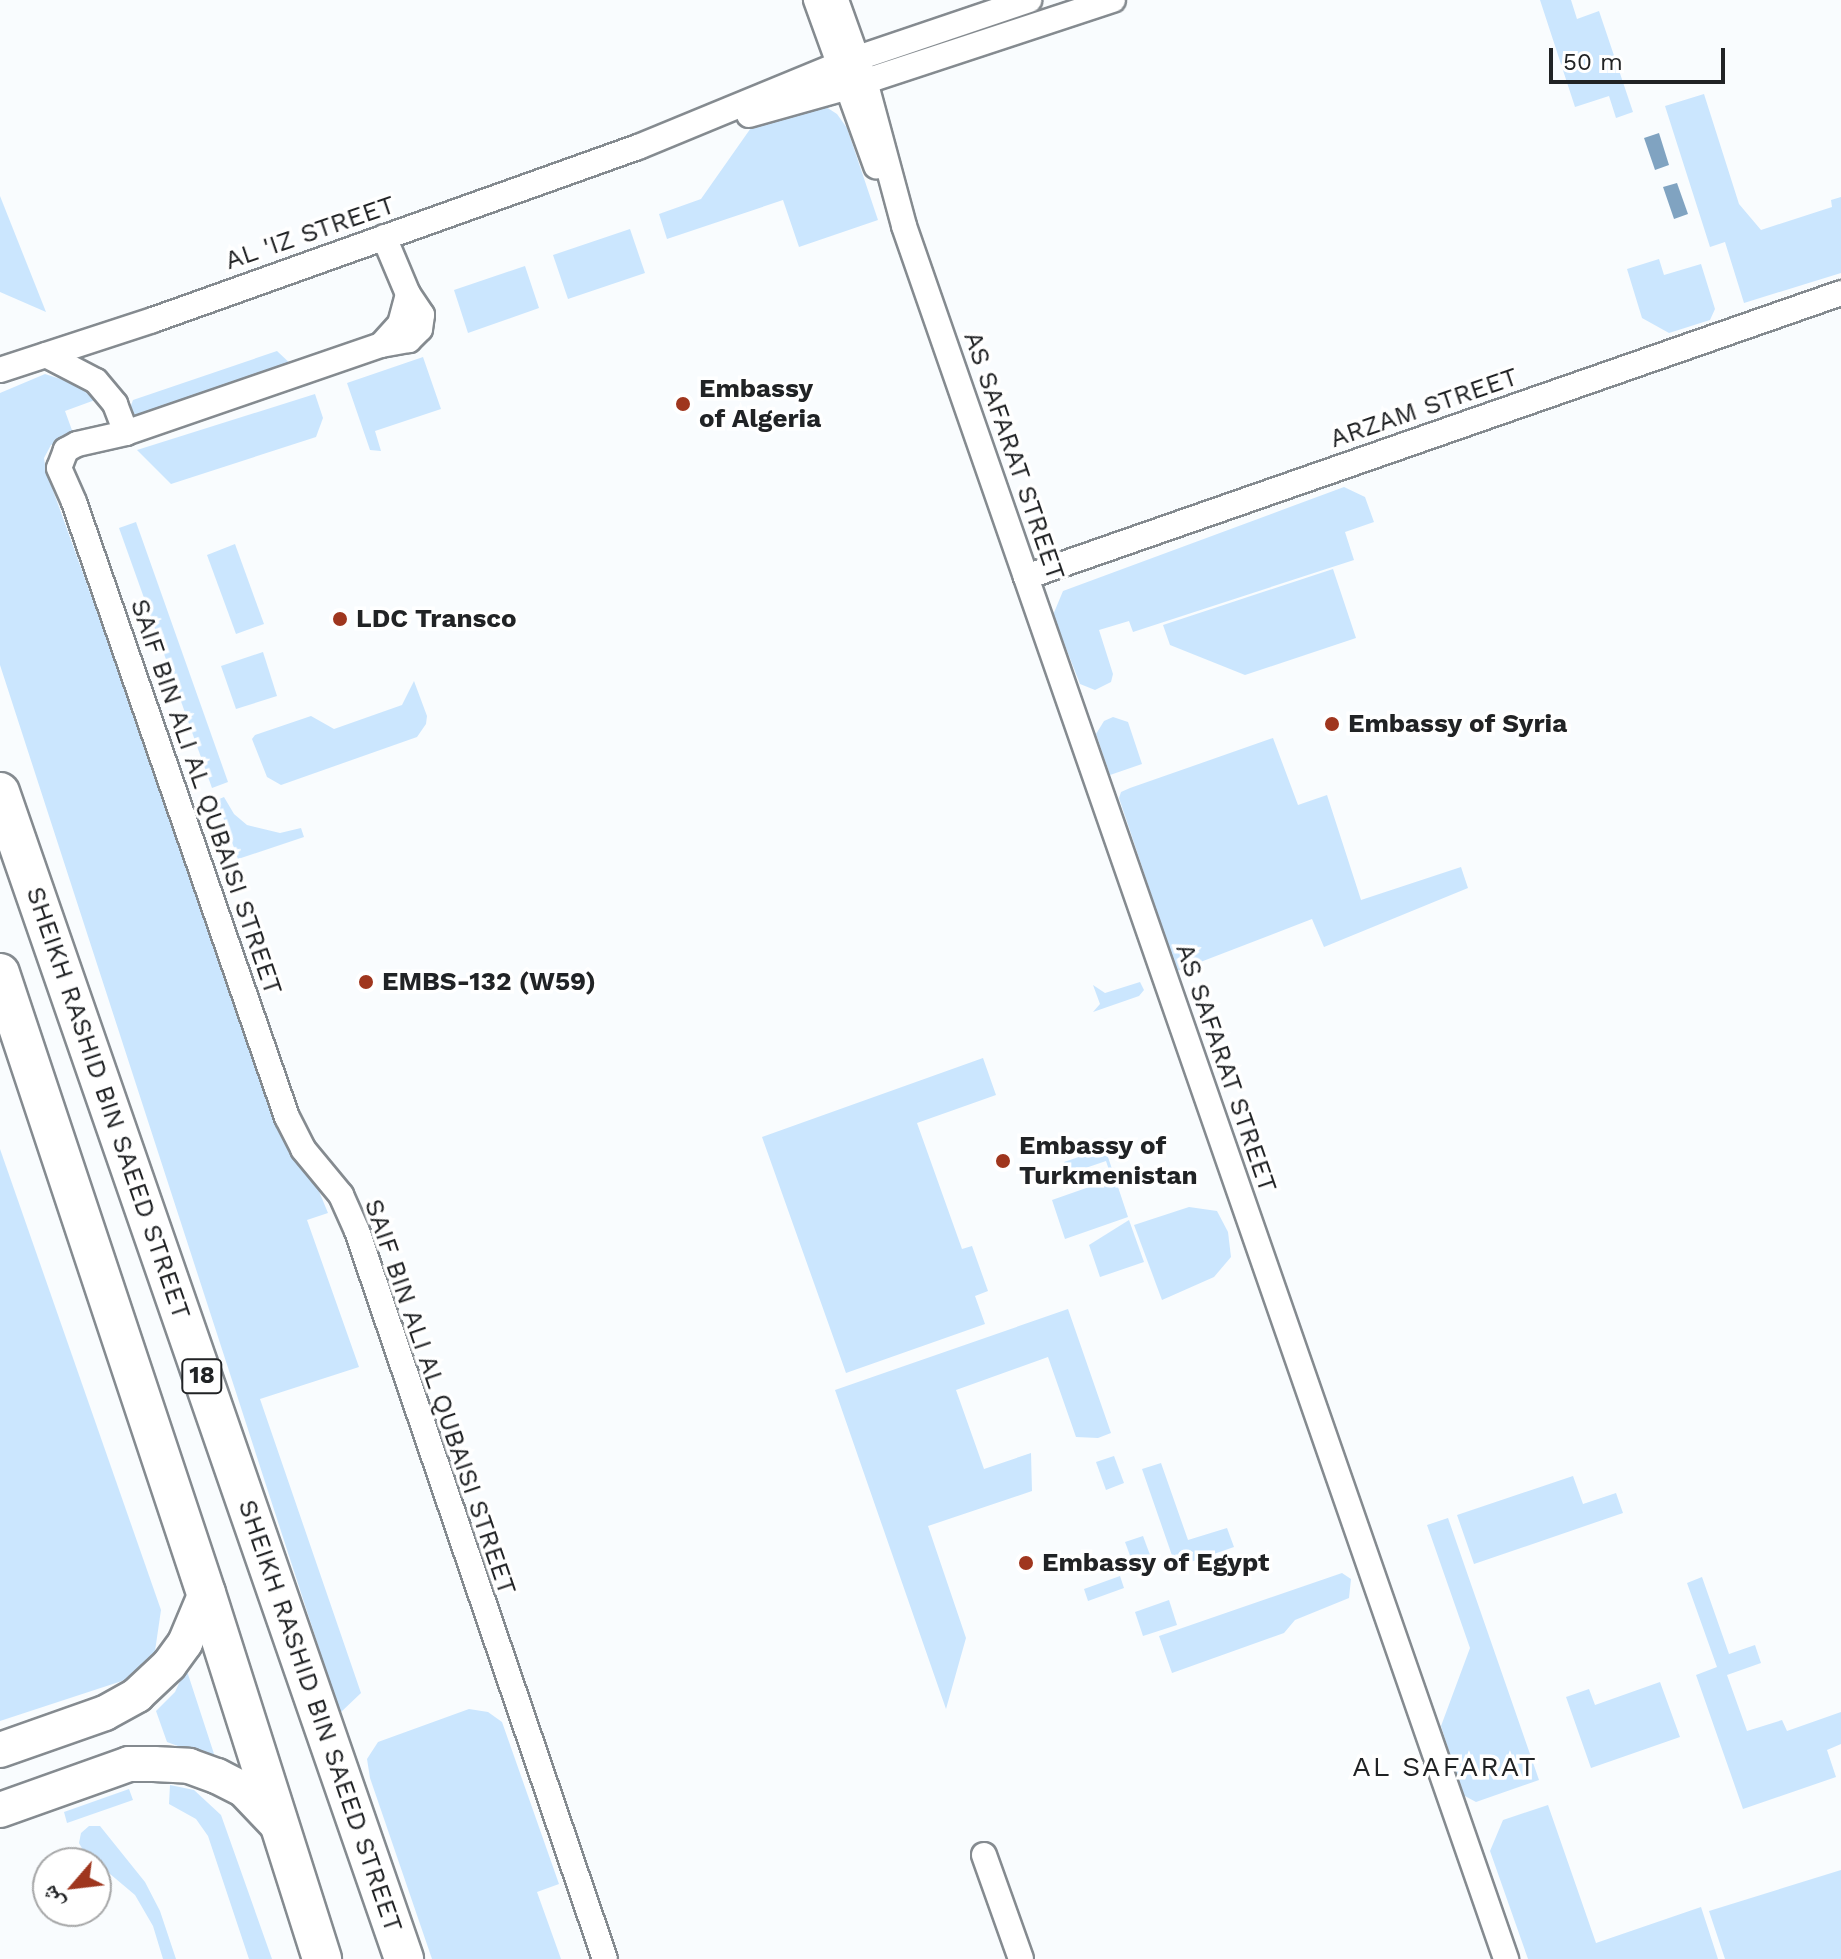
<!DOCTYPE html>
<html>
<head>
<meta charset="utf-8">
<style>
  body { margin:0 }
  #map { position:relative; width:1841px; height:1959px; overflow:hidden; background:#f9fcfe; font-family:"Work Sans","Noto Naskh Arabic",sans-serif }
  div>[style] { position:absolute }
  .green>* { inset:0; background:#cbe6fe }
  .water>* { inset:0; background:#80a3c1 }
  .roads { filter:drop-shadow(2px 0 #858b90) drop-shadow(-2px 0 #858b90) drop-shadow(0 2px #858b90) drop-shadow(0 -2px #858b90) }
  .minor>* { height:24px; margin:-12px; padding:0 12px; transform-origin:12px; border-radius:12px; background:#fff }
  .secondary>* { height:34px; margin:-17px; padding:0 17px; transform-origin:17px; border-radius:17px; background:#fff }
  .primary>* { height:38px; margin:-19px; padding:0 19px; transform-origin:19px; border-radius:19px; background:#fff }
  .dots>* { width:22px; height:22px; translate:-50% -50%; box-sizing:border-box; border:4px solid #fff; border-radius:50% }
  span { translate:-50% -50%; white-space:nowrap; text-align:center; line-height:1.15; -webkit-text-stroke:7px #fff; paint-order:stroke }
  .shield-label span { padding:2px 6px; background:#fff; border:2px solid; border-radius:6px; -webkit-text-stroke-width:0 }
  .shield-label { font-size:24px; color:#212325; font-weight:700 }
  .street-label { font-size:26px; color:#212325 }
  .poi-label { font-size:26px; color:#212325; font-weight:700 }
  .left { translate:0 -50%; text-align:left }
  .neighbourhood-label { font-size:28px; color:#212325; letter-spacing:2px }
  .north { position:absolute; left:32px; top:1847px; width:80px; height:80px; box-sizing:border-box; background:#fff; border:2px solid #a6a7a8; border-radius:50%; rotate:242deg; font-size:22px; font-weight:700; line-height:32px; text-align:center; color:#212325 }
  .north::after { content:''; display:block; margin:auto; width:28px; height:36px; background:#9f361e; clip-path:polygon(50% 0,100% 100%,50% 72%,0 100%) }
  .scale { position:absolute; left:1549px; top:48px; width:176px; height:36px; box-sizing:border-box; border:4px solid #212325; border-top:0; padding-left:10px; font-size:24px; line-height:28px; white-space:nowrap; color:#212325; -webkit-text-stroke:6px #fff; paint-order:stroke }
</style>
</head>
<body>
<div id="map">
  <div class="green">
    <i style="clip-path:polygon(1540px 0,1571px 0,1577px 19px,1599px 11px,1633px 112px,1616px 118px,1609px 96px,1575px 107px)"></i>
    <i style="clip-path:polygon(1704px 94px,1739px 204px,1761px 230px,1832px 207px,1831px 200px,1841px 197px,1841px 273px,1744px 303px,1725px 242px,1710px 247px,1665px 106px)"></i>
    <i style="clip-path:polygon(823px 105px,837px 114px,847px 128px,878px 220px,799px 247px,783px 200px,667px 239px,659px 214px,701px 199px,753px 125px)"></i>
    <i style="clip-path:polygon(0 196px,46px 312px,0 292px)"></i>
    <i style="clip-path:polygon(630px 229px,645px 273px,568px 299px,553px 255px)"></i>
    <i style="clip-path:polygon(1659px 259px,1664px 275px,1701px 264px,1715px 309px,1710px 320px,1669px 333px,1642px 318px,1627px 269px)"></i>
    <i style="clip-path:polygon(525px 266px,539px 308px,468px 333px,454px 290px)"></i>
    <i style="clip-path:polygon(277px 351px,312px 384px,134px 443px,126px 419px,133px 400px)"></i>
    <i style="clip-path:polygon(423px 357px,441px 409px,375px 431px,381px 451px,370px 450px,347px 383px)"></i>
    <i style="clip-path:polygon(45px 374px,76px 384px,95px 400px,65px 411px,73px 433px,51px 445px,44px 458px,46px 471px,217px 944px,328px 1213px,307px 1220px,359px 1367px,260px 1399px,361px 1693px,340px 1713px,0 665px,0 393px)"></i>
    <i style="clip-path:polygon(315px 394px,323px 418px,316px 437px,171px 484px,137px 450px)"></i>
    <i style="clip-path:polygon(1344px 487px,1365px 497px,1374px 522px,1345px 532px,1354px 560px,1133px 632px,1129px 621px,1099px 630px,1113px 674px,1111px 682px,1095px 690px,1080px 684px,1053px 615px,1063px 591px)"></i>
    <i style="clip-path:polygon(136px 522px,228px 782px,212px 788px,119px 528px)"></i>
    <i style="clip-path:polygon(235px 544px,264px 624px,236px 634px,207px 555px)"></i>
    <i style="clip-path:polygon(1333px 569px,1356px 638px,1245px 675px,1170px 645px,1163px 625px)"></i>
    <i style="clip-path:polygon(263px 652px,277px 696px,236px 709px,221px 666px)"></i>
    <i style="clip-path:polygon(414px 681px,427px 716px,426px 724px,417px 737px,281px 785px,267px 777px,252px 739px,255px 735px,311px 716px,334px 729px,402px 705px)"></i>
    <i style="clip-path:polygon(1113px 717px,1128px 722px,1142px 764px,1110px 775px,1096px 734px,1104px 721px)"></i>
    <i style="clip-path:polygon(1273px 738px,1298px 805px,1327px 795px,1361px 900px,1461px 867px,1468px 888px,1324px 947px,1312px 919px,1177px 971px,1119px 798px,1121px 792px,1130px 788px)"></i>
    <i style="clip-path:polygon(224px 797px,234px 814px,247px 825px,280px 833px,301px 828px,304px 837px,238px 859px,217px 800px)"></i>
    <i style="clip-path:polygon(1140px 982px,1144px 990px,1139px 996px,1093px 1012px,1100px 1004px,1093px 985px,1105px 993px)"></i>
    <i style="clip-path:polygon(983px 1058px,996px 1095px,917px 1123px,962px 1249px,972px 1246px,988px 1291px,975px 1296px,985px 1324px,846px 1373px,762px 1137px)"></i>
    <i style="clip-path:polygon(1105px 1148px,1128px 1217px,1065px 1239px,1052px 1200px,1112px 1179px,1106px 1161px,1068px 1174px,1064px 1162px)"></i>
    <i style="clip-path:polygon(0 1149px,161px 1610px,155px 1651px,128px 1679px,0 1721px)"></i>
    <i style="clip-path:polygon(1189px 1207px,1217px 1211px,1228px 1232px,1231px 1257px,1214px 1277px,1162px 1300px,1134px 1225px)"></i>
    <i style="clip-path:polygon(1129px 1220px,1144px 1262px,1100px 1277px,1089px 1245px)"></i>
    <i style="clip-path:polygon(1068px 1309px,1111px 1433px,1098px 1438px,1076px 1437px,1048px 1357px,956px 1390px,984px 1469px,1031px 1453px,1032px 1491px,928px 1526px,966px 1638px,946px 1709px,835px 1390px)"></i>
    <i style="clip-path:polygon(1114px 1456px,1124px 1483px,1106px 1490px,1096px 1462px)"></i>
    <i style="clip-path:polygon(1161px 1463px,1188px 1540px,1227px 1528px,1234px 1547px,1176px 1567px,1142px 1469px)"></i>
    <i style="clip-path:polygon(1573px 1476px,1583px 1504px,1616px 1493px,1623px 1513px,1474px 1564px,1457px 1515px)"></i>
    <i style="clip-path:polygon(1448px 1518px,1539px 1780px,1476px 1802px,1463px 1795px,1441px 1726px,1470px 1648px,1427px 1525px)"></i>
    <i style="clip-path:polygon(1143px 1536px,1153px 1563px,1135px 1569px,1125px 1542px)"></i>
    <i style="clip-path:polygon(1342px 1573px,1351px 1579px,1349px 1598px,1295px 1620px,1284px 1633px,1172px 1673px,1159px 1636px)"></i>
    <i style="clip-path:polygon(1120px 1576px,1124px 1588px,1088px 1601px,1084px 1589px)"></i>
    <i style="clip-path:polygon(1702px 1577px,1729px 1654px,1755px 1645px,1761px 1663px,1727px 1675px,1747px 1731px,1782px 1720px,1787px 1731px,1841px 1712px,1841px 1744px,1827px 1750px,1836px 1777px,1743px 1809px,1696px 1675px,1717px 1667px,1687px 1583px)"></i>
    <i style="clip-path:polygon(1169px 1600px,1177px 1625px,1143px 1636px,1135px 1612px)"></i>
    <i style="clip-path:polygon(186px 1668px,216px 1760px,167px 1742px,156px 1711px,175px 1692px)"></i>
    <i style="clip-path:polygon(1660px 1682px,1680px 1737px,1591px 1768px,1566px 1697px,1589px 1689px,1595px 1705px)"></i>
    <i style="clip-path:polygon(469px 1709px,488px 1712px,502px 1722px,559px 1884px,537px 1892px,561px 1959px,432px 1959px,370px 1778px,367px 1759px,378px 1742px)"></i>
    <i style="clip-path:polygon(170px 1785px,194px 1790px,221px 1815px,272px 1959px,249px 1959px,208px 1836px,196px 1819px,169px 1804px)"></i>
    <i style="clip-path:polygon(129px 1789px,133px 1800px,67px 1823px,64px 1812px)"></i>
    <i style="clip-path:polygon(1548px 1805px,1596px 1943px,1701px 1907px,1718px 1959px,1528px 1959px,1490px 1851px,1503px 1820px)"></i>
    <i style="clip-path:polygon(89px 1826px,100px 1826px,145px 1882px,160px 1911px,176px 1959px,163px 1959px,153px 1926px,135px 1895px,84px 1852px,79px 1843px,81px 1833px)"></i>
    <i style="clip-path:polygon(1841px 1870px,1841px 1959px,1725px 1959px,1709px 1911px)"></i>
  </div>
  <div class="water">
    <i style="clip-path:polygon(1659px 133px,1669px 165px,1655px 170px,1644px 138px)"></i>
    <i style="clip-path:polygon(1677px 183px,1688px 214px,1674px 219px,1663px 187px)"></i>
  </div>
  <div class="roads">
    <div class="minor">
      <i style="left:816px;top:0;width:177px;rotate:70.1deg"></i>
      <i style="left:836px;top:0;width:86px;rotate:70.3deg"></i>
      <i style="left:865px;top:81px;width:150px;rotate:74.9deg"></i>
      <i style="left:904px;top:226px;width:1835px;rotate:70.84deg"></i>
      <i style="left:749px;top:115px;width:100px;rotate:-15.7deg"></i>
      <i style="left:845px;top:88px;width:282px;rotate:-18.2deg"></i>
      <i style="left:384px;top:237px;width:62px;rotate:67.2deg"></i>
      <i style="left:408px;top:294px;width:25px;rotate:56deg"></i>
      <i style="left:422px;top:315px;width:14px;rotate:98deg"></i>
      <i style="left:420px;top:329px;width:16px;rotate:135deg"></i>
      <i style="left:409px;top:340px;width:28px;rotate:170deg"></i>
      <i style="left:381px;top:345px;width:270px;rotate:161deg"></i>
      <i style="left:126px;top:433px;width:50px;rotate:167.3deg"></i>
      <i style="left:77px;top:444px;width:13px;rotate:151deg"></i>
      <i style="left:66px;top:450px;width:19px;rotate:111deg"></i>
      <i style="left:59px;top:468px;width:37px;rotate:66deg"></i>
      <i style="left:74px;top:502px;width:651px;rotate:70.9deg"></i>
      <i style="left:287px;top:1117px;width:36px;rotate:63deg"></i>
      <i style="left:303px;top:1149px;width:60px;rotate:50.4deg"></i>
      <i style="left:341px;top:1195px;width:39px;rotate:66deg"></i>
      <i style="left:357px;top:1231px;width:769px;rotate:71.19deg"></i>
      <i style="left:381px;top:345px;width:28px;rotate:-48deg"></i>
      <i style="left:400px;top:324px;width:31px;rotate:-75deg"></i>
      <i style="left:46px;top:355px;width:56px;rotate:27.5deg"></i>
      <i style="left:96px;top:381px;width:30px;rotate:50deg"></i>
      <i style="left:115px;top:404px;width:31px;rotate:69deg"></i>
      <i style="left:0;top:370px;width:161px;rotate:-18.1deg"></i>
      <i style="left:153px;top:320px;width:515px;rotate:-19.63deg"></i>
      <i style="left:638px;top:147px;width:215px;rotate:-22.4deg"></i>
      <i style="left:837px;top:65px;width:203px;rotate:-18.7deg"></i>
      <i style="left:1026px;top:577px;width:863px;rotate:-19.21deg"></i>
      <i style="left:984px;top:1855px;width:110px;rotate:70.4deg"></i>
    </div>
    <div class="secondary">
      <i style="left:0;top:1750px;width:111px;rotate:-19.4deg"></i>
      <i style="left:105px;top:1713px;width:37px;rotate:-29deg"></i>
      <i style="left:137px;top:1695px;width:44px;rotate:-43.2deg"></i>
      <i style="left:169px;top:1665px;width:27px;rotate:-54deg"></i>
      <i style="left:185px;top:1643px;width:54px;rotate:-67.2deg"></i>
      <i style="left:0;top:1810px;width:137px;rotate:-19.6deg"></i>
      <i style="left:129px;top:1764px;width:25px"></i>
      <i style="left:154px;top:1764px;width:35px;rotate:3deg"></i>
      <i style="left:189px;top:1766px;width:30px;rotate:20deg"></i>
      <i style="left:217px;top:1776px;width:30px;rotate:27deg"></i>
      <i style="left:244px;top:1790px;width:54px;rotate:46.5deg"></i>
    </div>
    <div class="primary">
      <i style="left:0;top:792px;width:1235px;rotate:70.9deg"></i>
      <i style="left:0;top:973px;width:653px;rotate:71.62deg"></i>
      <i style="left:206px;top:1593px;width:384px;rotate:72.4deg"></i>
    </div>
  </div>
  <div class="dots">
    <i style="left:683px;top:404px;background:#9f361e"></i>
    <i style="left:340px;top:619px;background:#9f361e"></i>
    <i style="left:1332px;top:724px;background:#9f361e"></i>
    <i style="left:366px;top:982px;background:#9f361e"></i>
    <i style="left:1003px;top:1161px;background:#9f361e"></i>
    <i style="left:1026px;top:1563px;background:#9f361e"></i>
  </div>
  <div class="shield-label">
    <span style="left:202px;top:1376px">18</span>
  </div>
  <div class="street-label">
    <span style="left:310px;top:233px;rotate:-19deg">AL 'IZ STREET</span>
    <span style="left:1424px;top:408px;rotate:-19deg">ARZAM STREET</span>
    <span style="left:1014px;top:456px;rotate:71deg">AS SAFARAT STREET</span>
    <span style="left:206px;top:797px;rotate:71deg">SAIF BIN ALI AL QUBAISI STREET</span>
    <span style="left:1226px;top:1068px;rotate:71deg">AS SAFARAT STREET</span>
    <span style="left:108px;top:1103px;rotate:71deg">SHEIKH RASHID BIN SAEED STREET</span>
    <span style="left:440px;top:1397px;rotate:71deg">SAIF BIN ALI AL QUBAISI STREET</span>
    <span style="left:320px;top:1716px;rotate:71deg">SHEIKH RASHID BIN SAEED STREET</span>
  </div>
  <div class="poi-label">
    <span class="left" style="left:699px;top:404px">Embassy<br>of Algeria</span>
    <span class="left" style="left:356px;top:619px">LDC Transco</span>
    <span class="left" style="left:1348px;top:724px">Embassy of Syria</span>
    <span class="left" style="left:382px;top:982px">EMBS-132 (W59)</span>
    <span class="left" style="left:1019px;top:1161px">Embassy of<br>Turkmenistan</span>
    <span class="left" style="left:1042px;top:1563px">Embassy of Egypt</span>
  </div>
  <div class="neighbourhood-label">
    <span style="left:1445px;top:1767px">AL SAFARAT</span>
  </div>
  <div class="north">ش</div>
  <div class="scale">50 m</div>
</div>
</body>
</html>
